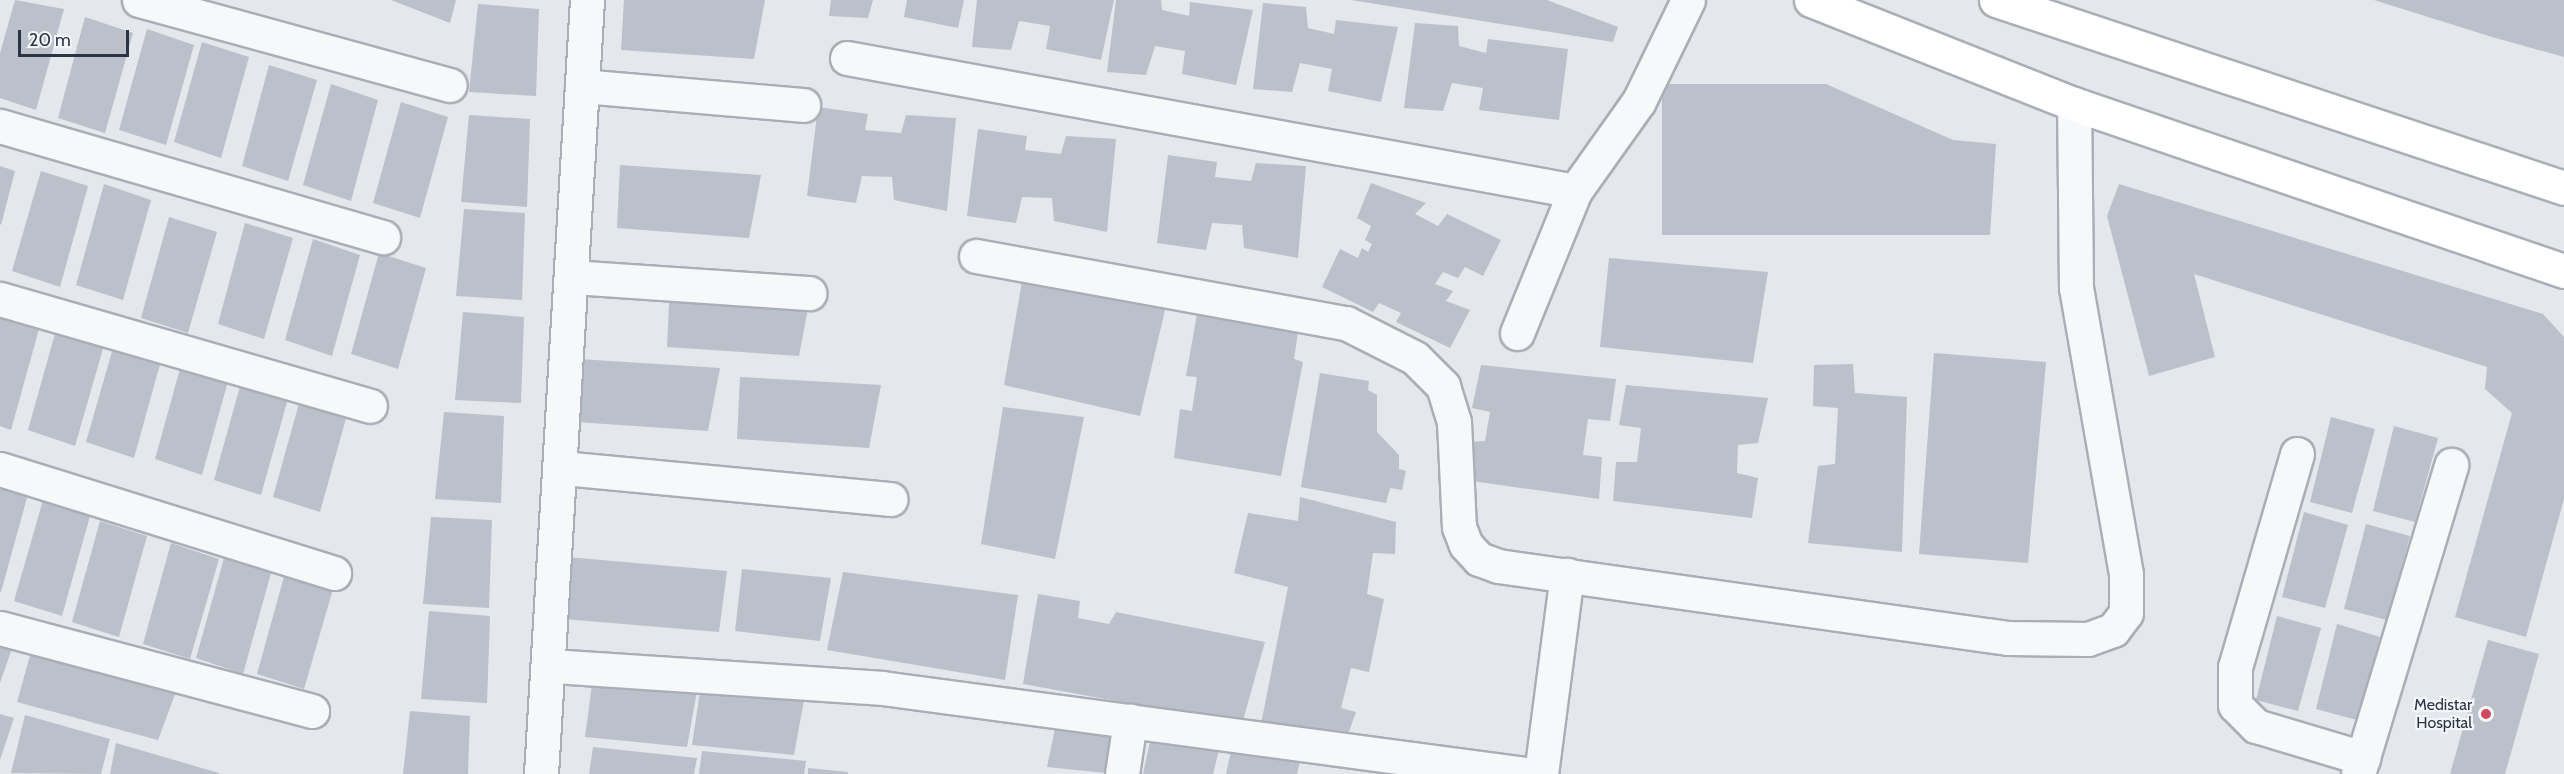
<!DOCTYPE html>
<html>
<head>
<meta charset="utf-8">
<style>
  body { margin:0 }
  #map { position:relative; width:2564px; height:774px; overflow:hidden; background:#e4e7ec; font-family:Cabin,sans-serif }
  div>[style] { position:absolute }
  .building>* { inset:0; background:#bbc0ca }
  .roads { filter:drop-shadow(2px 0 #a9aeb7) drop-shadow(-2px 0 #a9aeb7) drop-shadow(0 2px #a9aeb7) drop-shadow(0 -2px #a9aeb7) }
  .street>* { height:33px; margin:-16.5px; padding:0 16.5px; transform-origin:16.5px; border-radius:16.5px; background:#f7f8fa }
  .secondary>* { height:33px; margin:-16.5px; padding:0 16.5px; transform-origin:16.5px; border-radius:16.5px; background:#fff }
  .dots>* { width:16px; height:16px; translate:-50% -50%; box-sizing:border-box; border:3px solid #f4f6f9; border-radius:50% }
  span { translate:-50% -50%; white-space:nowrap; text-align:center; line-height:1.15; -webkit-text-stroke:4.5px #f4f6f9; paint-order:stroke }
  .poi-label { font-size:16px; color:#2b3445 }
  .right { translate:-100% -50%; text-align:right }
  .scale { position:absolute; left:18px; top:30px; width:111px; height:27px; box-sizing:border-box; border:3px solid #2b3445; border-top:0; padding-left:8px; font-size:18px; line-height:21px; white-space:nowrap; color:#2b3445; -webkit-text-stroke:4px #f4f6f9; paint-order:stroke }
</style>
</head>
<body>
<div id="map">
  <div class="building">
    <i style="clip-path:polygon(15px 0,64px 9px,36px 110px,0 98px,0 53px)"></i>
    <i style="clip-path:polygon(391px 0,456px 0,450px 23px)"></i>
    <i style="clip-path:polygon(624px 0,765px 0,754px 59px,621px 50px)"></i>
    <i style="clip-path:polygon(831px 0,873px 0,868px 18px,829px 16px)"></i>
    <i style="clip-path:polygon(907px 0,964px 0,958px 28px,904px 17px)"></i>
    <i style="clip-path:polygon(977px 0,1114px 0,1101px 60px,1046px 49px,1050px 26px,1019px 21px,1011px 50px,972px 47px)"></i>
    <i style="clip-path:polygon(1116px 0,1161px 0,1162px 10px,1189px 16px,1190px 2px,1253px 10px,1236px 85px,1182px 74px,1185px 51px,1155px 46px,1146px 75px,1107px 72px)"></i>
    <i style="clip-path:polygon(1351px 0,1547px 0,1618px 27px,1613px 42px)"></i>
    <i style="clip-path:polygon(2374px 0,2564px 0,2564px 57px,2492px 37px)"></i>
    <i style="clip-path:polygon(1263px 3px,1306px 7px,1308px 28px,1334px 34px,1336px 20px,1398px 27px,1381px 102px,1328px 91px,1332px 69px,1300px 63px,1292px 92px,1253px 89px)"></i>
    <i style="clip-path:polygon(478px 4px,539px 9px,536px 96px,469px 92px)"></i>
    <i style="clip-path:polygon(85px 17px,133px 33px,105px 133px,58px 118px)"></i>
    <i style="clip-path:polygon(1415px 23px,1458px 26px,1459px 46px,1486px 53px,1488px 39px,1568px 49px,1559px 120px,1479px 110px,1483px 88px,1452px 83px,1443px 111px,1404px 108px)"></i>
    <i style="clip-path:polygon(147px 29px,194px 45px,166px 145px,119px 130px)"></i>
    <i style="clip-path:polygon(202px 42px,249px 57px,221px 158px,174px 142px)"></i>
    <i style="clip-path:polygon(269px 65px,317px 80px,288px 181px,242px 166px)"></i>
    <i style="clip-path:polygon(331px 84px,378px 100px,351px 201px,303px 185px)"></i>
    <i style="clip-path:polygon(1662px 84px,1826px 84px,1953px 140px,1996px 144px,1990px 235px,1662px 235px)"></i>
    <i style="clip-path:polygon(401px 102px,448px 117px,420px 218px,373px 203px)"></i>
    <i style="clip-path:polygon(818px 107px,868px 114px,865px 130px,901px 133px,906px 115px,956px 118px,947px 211px,894px 200px,892px 177px,862px 176px,856px 203px,807px 196px)"></i>
    <i style="clip-path:polygon(469px 115px,530px 119px,527px 207px,461px 202px)"></i>
    <i style="clip-path:polygon(978px 129px,1027px 136px,1025px 150px,1061px 154px,1066px 136px,1116px 139px,1107px 232px,1054px 221px,1052px 198px,1022px 197px,1016px 223px,967px 216px)"></i>
    <i style="clip-path:polygon(1168px 155px,1217px 162px,1215px 177px,1251px 181px,1256px 163px,1306px 166px,1298px 258px,1244px 248px,1242px 225px,1212px 223px,1206px 250px,1157px 243px)"></i>
    <i style="clip-path:polygon(620px 165px,761px 175px,749px 238px,617px 228px)"></i>
    <i style="clip-path:polygon(0 166px,15px 171px,1px 225px,0 224px)"></i>
    <i style="clip-path:polygon(41px 171px,88px 186px,60px 287px,12px 271px)"></i>
    <i style="clip-path:polygon(1371px 183px,1426px 203px,1415px 214px,1438px 226px,1447px 214px,1501px 240px,1483px 276px,1465px 267px,1458px 278px,1443px 272px,1435px 284px,1453px 291px,1446px 301px,1470px 310px,1450px 348px,1396px 322px,1401px 313px,1379px 303px,1373px 312px,1322px 287px,1340px 249px,1358px 258px,1362px 248px,1368px 252px,1372px 244px,1365px 240px,1371px 226px,1357px 218px)"></i>
    <i style="clip-path:polygon(104px 184px,151px 200px,123px 300px,76px 285px)"></i>
    <i style="clip-path:polygon(2119px 184px,2543px 314px,2564px 337px,2564px 499px,2526px 637px,2455px 617px,2512px 413px,2485px 389px,2487px 367px,2194px 274px,2215px 357px,2149px 376px,2107px 216px)"></i>
    <i style="clip-path:polygon(464px 209px,525px 213px,522px 300px,456px 296px)"></i>
    <i style="clip-path:polygon(169px 217px,217px 232px,188px 333px,141px 318px)"></i>
    <i style="clip-path:polygon(245px 223px,293px 238px,264px 339px,218px 324px)"></i>
    <i style="clip-path:polygon(313px 239px,360px 255px,332px 356px,285px 340px)"></i>
    <i style="clip-path:polygon(379px 253px,426px 268px,398px 369px,351px 354px)"></i>
    <i style="clip-path:polygon(1609px 258px,1768px 272px,1753px 363px,1600px 347px)"></i>
    <i style="clip-path:polygon(1023px 276px,1166px 306px,1140px 416px,1004px 385px)"></i>
    <i style="clip-path:polygon(670px 284px,811px 293px,799px 356px,667px 347px)"></i>
    <i style="clip-path:polygon(463px 312px,524px 317px,521px 403px,455px 400px)"></i>
    <i style="clip-path:polygon(1197px 314px,1298px 332px,1294px 359px,1303px 362px,1281px 476px,1174px 458px,1180px 409px,1192px 411px,1197px 377px,1186px 376px)"></i>
    <i style="clip-path:polygon(0 316px,39px 329px,11px 430px,0 426px)"></i>
    <i style="clip-path:polygon(56px 330px,104px 345px,75px 446px,28px 430px)"></i>
    <i style="clip-path:polygon(115px 341px,162px 357px,134px 458px,86px 442px)"></i>
    <i style="clip-path:polygon(1934px 353px,2046px 362px,2028px 563px,1919px 554px)"></i>
    <i style="clip-path:polygon(183px 358px,230px 374px,202px 475px,155px 459px)"></i>
    <i style="clip-path:polygon(579px 359px,720px 368px,708px 431px,576px 422px)"></i>
    <i style="clip-path:polygon(1853px 364px,1855px 393px,1907px 397px,1902px 552px,1808px 543px,1818px 466px,1835px 464px,1838px 408px,1813px 406px,1814px 365px)"></i>
    <i style="clip-path:polygon(1481px 365px,1616px 379px,1610px 421px,1588px 419px,1583px 455px,1602px 457px,1599px 499px,1465px 480px,1469px 442px,1485px 441px,1490px 412px,1472px 408px)"></i>
    <i style="clip-path:polygon(1320px 373px,1369px 381px,1368px 390px,1377px 395px,1377px 432px,1399px 455px,1399px 469px,1406px 471px,1402px 490px,1390px 488px,1386px 503px,1301px 487px)"></i>
    <i style="clip-path:polygon(740px 377px,881px 385px,869px 448px,737px 439px)"></i>
    <i style="clip-path:polygon(242px 379px,289px 395px,261px 495px,214px 480px)"></i>
    <i style="clip-path:polygon(1626px 385px,1768px 398px,1758px 443px,1738px 445px,1737px 473px,1758px 478px,1752px 518px,1613px 501px,1616px 462px,1637px 462px,1641px 428px,1619px 425px)"></i>
    <i style="clip-path:polygon(301px 396px,348px 411px,320px 512px,273px 497px)"></i>
    <i style="clip-path:polygon(1003px 407px,1084px 417px,1055px 559px,981px 544px)"></i>
    <i style="clip-path:polygon(444px 412px,504px 416px,501px 503px,435px 499px)"></i>
    <i style="clip-path:polygon(2331px 417px,2375px 429px,2352px 513px,2310px 502px)"></i>
    <i style="clip-path:polygon(2394px 426px,2438px 438px,2415px 522px,2373px 511px)"></i>
    <i style="clip-path:polygon(0 485px,28px 494px,1px 592px,0 592px)"></i>
    <i style="clip-path:polygon(1300px 497px,1396px 522px,1395px 554px,1373px 553px,1367px 594px,1384px 599px,1369px 672px,1351px 668px,1341px 708px,1356px 712px,1346px 740px,1261px 724px,1288px 587px,1234px 573px,1248px 513px,1298px 521px)"></i>
    <i style="clip-path:polygon(43px 500px,90px 516px,62px 616px,14px 601px)"></i>
    <i style="clip-path:polygon(2304px 512px,2348px 525px,2325px 608px,2282px 597px)"></i>
    <i style="clip-path:polygon(431px 517px,492px 520px,489px 608px,423px 604px)"></i>
    <i style="clip-path:polygon(100px 521px,147px 536px,119px 637px,72px 622px)"></i>
    <i style="clip-path:polygon(2366px 524px,2410px 536px,2387px 620px,2344px 609px)"></i>
    <i style="clip-path:polygon(171px 543px,219px 559px,190px 659px,143px 644px)"></i>
    <i style="clip-path:polygon(567px 557px,727px 571px,719px 632px,564px 619px)"></i>
    <i style="clip-path:polygon(224px 558px,271px 573px,243px 674px,196px 658px)"></i>
    <i style="clip-path:polygon(742px 569px,831px 578px,820px 641px,735px 631px)"></i>
    <i style="clip-path:polygon(843px 572px,1018px 595px,1005px 680px,827px 650px)"></i>
    <i style="clip-path:polygon(285px 573px,333px 589px,304px 689px,257px 674px)"></i>
    <i style="clip-path:polygon(1038px 594px,1080px 601px,1078px 618px,1109px 624px,1116px 612px,1265px 642px,1242px 724px,1023px 684px)"></i>
    <i style="clip-path:polygon(429px 611px,490px 616px,487px 703px,421px 699px)"></i>
    <i style="clip-path:polygon(2277px 616px,2321px 628px,2298px 711px,2256px 700px)"></i>
    <i style="clip-path:polygon(2337px 624px,2380px 637px,2357px 720px,2316px 709px)"></i>
    <i style="clip-path:polygon(0 629px,17px 634px,0 683px)"></i>
    <i style="clip-path:polygon(2488px 640px,2539px 654px,2505px 774px,2450px 774px)"></i>
    <i style="clip-path:polygon(31px 652px,177px 689px,158px 740px,17px 702px)"></i>
    <i style="clip-path:polygon(594px 670px,699px 680px,687px 747px,585px 737px)"></i>
    <i style="clip-path:polygon(702px 678px,806px 689px,794px 755px,692px 745px)"></i>
    <i style="clip-path:polygon(410px 711px,470px 716px,468px 774px,403px 774px)"></i>
    <i style="clip-path:polygon(0 714px,14px 718px,0 760px)"></i>
    <i style="clip-path:polygon(1058px 714px,1126px 728px,1116px 774px,1047px 767px)"></i>
    <i style="clip-path:polygon(25px 715px,110px 739px,101px 774px,11px 773px)"></i>
    <i style="clip-path:polygon(1153px 727px,1221px 742px,1213px 774px,1143px 774px)"></i>
    <i style="clip-path:polygon(116px 743px,219px 773px,219px 774px,110px 774px)"></i>
    <i style="clip-path:polygon(593px 747px,697px 758px,694px 774px,589px 774px)"></i>
    <i style="clip-path:polygon(1232px 747px,1300px 761px,1297px 774px,1226px 774px)"></i>
    <i style="clip-path:polygon(702px 751px,806px 761px,804px 774px,699px 774px)"></i>
    <i style="clip-path:polygon(808px 768px,848px 772px,848px 774px,808px 774px)"></i>
  </div>
  <div class="roads">
    <div class="street">
      <i style="left:139px;top:0;width:322px;rotate:15.3deg"></i>
      <i style="left:847px;top:58px;width:740px;rotate:10.35deg"></i>
      <i style="left:1575px;top:191px;width:110px;rotate:-54.6deg"></i>
      <i style="left:1639px;top:101px;width:112px;rotate:-64.1deg"></i>
      <i style="left:582px;top:86px;width:222px;rotate:4.9deg"></i>
      <i style="left:0;top:126px;width:399px;rotate:16.2deg"></i>
      <i style="left:976px;top:256px;width:376px;rotate:10.3deg"></i>
      <i style="left:1346px;top:323px;width:77px;rotate:26.9deg"></i>
      <i style="left:1415px;top:358px;width:40px;rotate:45deg"></i>
      <i style="left:1443px;top:386px;width:38px;rotate:73deg"></i>
      <i style="left:1454px;top:422px;width:105px;rotate:87.3deg"></i>
      <i style="left:1459px;top:527px;width:19px;rotate:69deg"></i>
      <i style="left:1466px;top:545px;width:19px;rotate:47deg"></i>
      <i style="left:1479px;top:559px;width:20px;rotate:20deg"></i>
      <i style="left:1498px;top:566px;width:515px;rotate:8.04deg"></i>
      <i style="left:2008px;top:638px;width:80px;rotate:0.7deg"></i>
      <i style="left:2088px;top:639px;width:27px;rotate:-20deg"></i>
      <i style="left:2113px;top:630px;width:21px;rotate:-53deg"></i>
      <i style="left:2126px;top:613px;width:39px;rotate:-90deg"></i>
      <i style="left:2126px;top:574px;width:290px;rotate:-99.9deg"></i>
      <i style="left:2076px;top:288px;width:184px;rotate:-90.6deg"></i>
      <i style="left:572px;top:277px;width:238px;rotate:3.9deg"></i>
      <i style="left:0;top:299px;width:385px;rotate:16.1deg"></i>
      <i style="left:1517px;top:333px;width:153px;rotate:-67.8deg"></i>
      <i style="left:2297px;top:454px;width:222px;rotate:106.2deg"></i>
      <i style="left:2235px;top:667px;width:38px;rotate:90deg"></i>
      <i style="left:2235px;top:705px;width:30px;rotate:45deg"></i>
      <i style="left:2256px;top:726px;width:112px;rotate:16.7deg"></i>
      <i style="left:562px;top:468px;width:330px;rotate:5.4deg"></i>
      <i style="left:0;top:469px;width:350px;rotate:17.3deg"></i>
      <i style="left:0;top:628px;width:323px;rotate:14.9deg"></i>
      <i style="left:552px;top:666px;width:331px;rotate:3.8deg"></i>
      <i style="left:882px;top:688px;width:650px;rotate:7.61deg"></i>
      <i style="left:541px;top:774px;width:775px;rotate:-86.6deg"></i>
      <i style="left:1122px;top:774px;width:54px;rotate:-81.4deg"></i>
      <i style="left:1541px;top:774px;width:201px;rotate:-82.6deg"></i>
      <i style="left:2358px;top:774px;width:323px;rotate:-73.2deg"></i>
    </div>
    <div class="secondary">
      <i style="left:1811px;top:0;width:283px;rotate:21.6deg"></i>
      <i style="left:2074px;top:104px;width:518px;rotate:18.82deg"></i>
      <i style="left:1996px;top:0;width:598px;rotate:18.31deg"></i>
    </div>
  </div>
  <div class="dots">
    <i style="left:2486px;top:714px;background:#d1495b"></i>
  </div>
  <div class="poi-label">
    <span class="right" style="left:2472px;top:714px">Medistar<br>Hospital</span>
  </div>
  <div class="scale">20 m</div>
</div>
</body>
</html>
